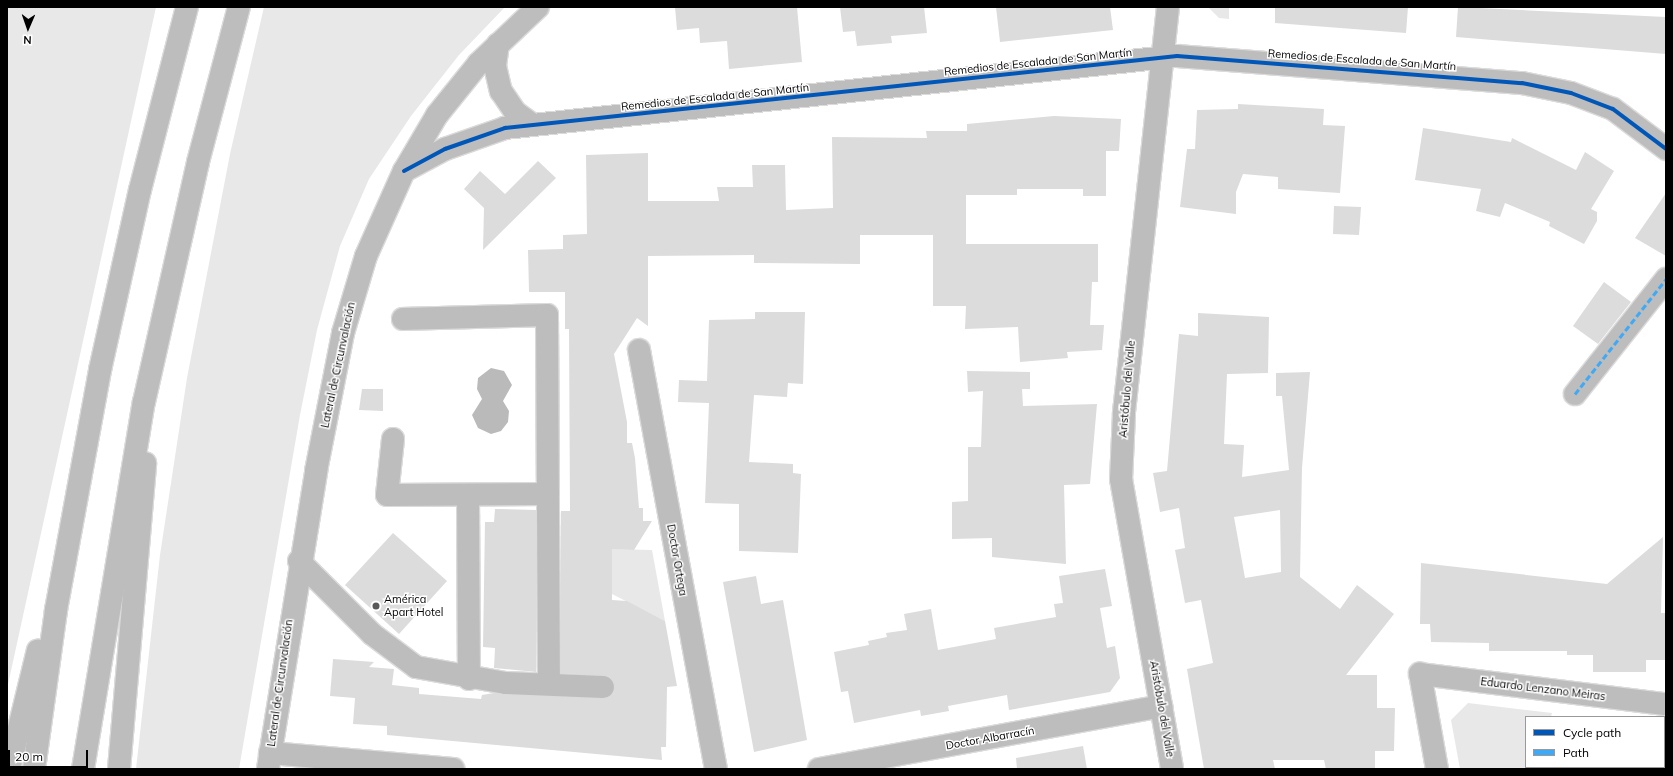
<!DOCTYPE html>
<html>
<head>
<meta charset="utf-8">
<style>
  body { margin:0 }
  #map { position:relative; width:1673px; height:776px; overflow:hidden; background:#fff; font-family:Mulish,sans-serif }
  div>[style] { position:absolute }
  .green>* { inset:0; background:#e8e8e8 }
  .water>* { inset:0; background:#bababa }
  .building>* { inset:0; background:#dcdcdc }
  .roads { filter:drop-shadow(1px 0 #dbdbdb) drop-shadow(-1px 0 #dbdbdb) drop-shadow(0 1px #dbdbdb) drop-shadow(0 -1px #dbdbdb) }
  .minor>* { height:22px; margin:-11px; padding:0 11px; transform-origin:11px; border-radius:11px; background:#bdbdbd }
  .highway>* { height:22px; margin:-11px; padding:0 11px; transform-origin:11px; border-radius:11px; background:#bdbdbd }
  .quiet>* { height:3px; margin-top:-1.5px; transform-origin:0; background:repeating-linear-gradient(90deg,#3fa9f5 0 6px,transparent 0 9px) }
  .cycleway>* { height:4px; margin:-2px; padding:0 2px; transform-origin:2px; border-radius:2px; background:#0057b8 }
  .dots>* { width:11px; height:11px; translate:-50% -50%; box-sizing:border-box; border:2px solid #fff; border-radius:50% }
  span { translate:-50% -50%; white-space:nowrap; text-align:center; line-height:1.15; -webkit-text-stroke:3px #fff; paint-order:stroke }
  .street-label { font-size:11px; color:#000 }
  .poi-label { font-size:11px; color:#000 }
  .left { translate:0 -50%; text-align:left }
  .frame { position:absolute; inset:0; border:8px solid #000; pointer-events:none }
  .legend { position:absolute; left:1525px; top:716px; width:140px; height:52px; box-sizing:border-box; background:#fff; border:1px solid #999; margin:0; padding:5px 7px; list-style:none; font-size:12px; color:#000 }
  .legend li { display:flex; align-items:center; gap:8px; height:20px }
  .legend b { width:20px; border:1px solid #999 }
  .north { position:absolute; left:8px; top:8px; width:40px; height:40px; -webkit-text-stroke:3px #fff; paint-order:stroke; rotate:182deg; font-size:11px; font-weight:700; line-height:16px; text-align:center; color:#000 }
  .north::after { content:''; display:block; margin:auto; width:14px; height:18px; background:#000; clip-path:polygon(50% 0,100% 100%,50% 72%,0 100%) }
  .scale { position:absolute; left:8px; top:750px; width:80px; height:18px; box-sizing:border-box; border:2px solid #000; border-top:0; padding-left:5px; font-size:12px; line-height:14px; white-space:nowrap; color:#000; -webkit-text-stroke:3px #fff; paint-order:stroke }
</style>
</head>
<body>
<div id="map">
  <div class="green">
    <i style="clip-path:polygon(7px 7px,156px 7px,7px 689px)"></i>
    <i style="clip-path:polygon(264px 7px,505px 7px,459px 55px,411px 116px,369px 179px,340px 246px,317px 330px,300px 415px,239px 769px,136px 769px,160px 555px,187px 378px,230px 154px)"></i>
    <i style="clip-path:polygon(1208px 7px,1229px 7px,1229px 19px,1219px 18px)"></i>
    <i style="clip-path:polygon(612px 549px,652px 550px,665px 621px,612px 594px)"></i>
    <i style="clip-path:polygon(1468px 703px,1552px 713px,1551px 717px,1526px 717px,1526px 767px,1558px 769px,1460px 769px,1451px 720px)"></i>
  </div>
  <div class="water">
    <i style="clip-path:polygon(491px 368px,504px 371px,512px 385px,503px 401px,509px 411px,508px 422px,501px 431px,491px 434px,478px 428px,472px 415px,482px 399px,477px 389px,478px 378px)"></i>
  </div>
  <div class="building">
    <i style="clip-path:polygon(675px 7px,797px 7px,802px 62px,729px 69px,727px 41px,700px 43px,699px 28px,677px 30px)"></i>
    <i style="clip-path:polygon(840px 7px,924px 7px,927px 33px,891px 36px,892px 43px,857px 46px,855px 31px,843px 32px)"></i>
    <i style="clip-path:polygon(996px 7px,1110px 7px,1113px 30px,1000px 42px)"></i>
    <i style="clip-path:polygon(1275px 7px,1408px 7px,1406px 33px,1275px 23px)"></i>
    <i style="clip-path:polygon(1458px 7px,1666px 17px,1666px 54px,1456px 37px)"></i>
    <i style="clip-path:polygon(1238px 104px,1324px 109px,1323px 125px,1345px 126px,1340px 193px,1278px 189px,1278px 177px,1243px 174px,1236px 192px,1236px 214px,1180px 207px,1187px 149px,1195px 149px,1197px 110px,1238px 109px)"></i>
    <i style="clip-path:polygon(1054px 116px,1121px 119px,1119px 151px,1106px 151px,1106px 196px,1083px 196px,1083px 189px,1017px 189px,1017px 195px,966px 195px,966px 244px,1098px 244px,1098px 282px,1092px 282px,1090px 325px,1104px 325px,1102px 350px,1067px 352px,1068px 358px,1020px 362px,1018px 327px,965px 329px,966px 306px,933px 306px,933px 235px,860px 235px,860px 264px,754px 263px,754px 255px,648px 256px,648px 326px,637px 318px,614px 354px,627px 422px,627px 443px,632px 443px,635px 458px,639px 508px,643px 508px,643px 521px,652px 521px,634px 550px,612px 549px,612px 600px,627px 601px,665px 621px,677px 686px,667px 687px,666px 747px,661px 747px,662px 760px,387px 735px,387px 726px,353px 724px,355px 698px,330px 696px,333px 659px,374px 662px,369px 667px,394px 669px,392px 685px,419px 688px,419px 694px,481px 699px,482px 695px,494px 693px,602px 699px,614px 693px,614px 682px,609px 676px,561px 673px,561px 511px,570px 511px,569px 329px,565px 329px,565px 292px,529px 292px,528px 250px,563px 249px,563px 235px,587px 234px,586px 155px,648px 153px,648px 201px,719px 201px,717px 187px,753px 187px,752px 165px,785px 165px,786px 210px,833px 208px,832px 137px,927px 138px,926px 131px,967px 131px,967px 124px)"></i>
    <i style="clip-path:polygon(1423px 128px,1511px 142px,1512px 138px,1576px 170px,1585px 152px,1614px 171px,1591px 209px,1597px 212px,1597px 221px,1584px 244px,1549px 226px,1550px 222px,1505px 203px,1500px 217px,1476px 211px,1481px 189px,1415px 180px)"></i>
    <i style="clip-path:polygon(538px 161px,556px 178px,483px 250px,484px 208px,464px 189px,480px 171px,505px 194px)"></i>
    <i style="clip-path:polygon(1666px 193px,1666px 256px,1635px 238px)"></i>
    <i style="clip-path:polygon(1334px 206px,1361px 207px,1359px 235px,1333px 234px)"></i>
    <i style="clip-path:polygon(1604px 282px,1631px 302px,1598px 344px,1573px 326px)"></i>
    <i style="clip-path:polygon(755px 312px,805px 312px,803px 384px,788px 383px,787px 397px,754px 395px,749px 462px,793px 464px,793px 473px,801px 474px,798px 553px,739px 551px,739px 504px,705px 503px,709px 403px,678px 402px,679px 380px,707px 381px,709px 320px,755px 319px)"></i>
    <i style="clip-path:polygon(evenodd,1198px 313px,1269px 317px,1268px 373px,1227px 374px,1224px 444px,1244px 445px,1242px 477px,1289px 470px,1282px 396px,1276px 396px,1276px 373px,1310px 372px,1302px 468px,1300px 577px,1340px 609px,1357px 585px,1394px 614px,1346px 675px,1377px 675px,1377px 708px,1395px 708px,1394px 751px,1375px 751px,1375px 769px,1326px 769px,1324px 760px,1273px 760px,1275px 769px,1204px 769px,1187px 669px,1213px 663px,1201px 600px,1185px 603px,1175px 550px,1185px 548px,1179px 508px,1160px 512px,1153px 473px,1167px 471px,1179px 334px,1198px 336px,1198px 313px,1280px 510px,1281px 572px,1245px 578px,1234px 517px,1280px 510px)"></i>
    <i style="clip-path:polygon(967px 371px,1030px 372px,1030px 389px,1022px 389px,1023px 406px,1097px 404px,1090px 484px,1064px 485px,1066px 564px,992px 557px,992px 538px,952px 539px,952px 502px,968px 501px,968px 447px,981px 447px,983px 391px,968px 392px)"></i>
    <i style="clip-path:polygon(362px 389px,383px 389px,383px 411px,359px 410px)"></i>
    <i style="clip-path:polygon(495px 509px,536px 510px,536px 672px,494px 668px,495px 648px,483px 647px,485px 522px,494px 522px)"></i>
    <i style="clip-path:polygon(393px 533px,447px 581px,399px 634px,345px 585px)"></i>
    <i style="clip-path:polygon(1663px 537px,1661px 613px,1666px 613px,1666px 660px,1646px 660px,1646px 672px,1593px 672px,1593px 655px,1567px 655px,1567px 651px,1489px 651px,1489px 643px,1431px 642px,1430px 624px,1420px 624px,1421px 563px,1607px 584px)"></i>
    <i style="clip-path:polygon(1105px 569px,1112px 606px,1100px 608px,1107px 648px,1115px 646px,1120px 678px,1110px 692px,1009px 710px,1007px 695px,948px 706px,949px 711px,921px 716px,920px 710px,854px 723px,848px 691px,841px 692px,834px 652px,869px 645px,868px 641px,887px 637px,886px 633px,907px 630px,904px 614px,931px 609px,938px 650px,996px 639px,994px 628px,1056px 617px,1054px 604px,1063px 603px,1059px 576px)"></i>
    <i style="clip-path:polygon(756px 576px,761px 604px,783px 600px,807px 740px,754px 752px,723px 582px)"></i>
    <i style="clip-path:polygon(1083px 746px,1087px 769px,1017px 769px,1016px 758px)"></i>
  </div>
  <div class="roads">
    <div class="minor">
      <i style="left:1168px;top:7px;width:409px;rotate:96.2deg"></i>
      <i style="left:1124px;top:414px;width:65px;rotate:92.6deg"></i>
      <i style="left:1121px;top:479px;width:294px;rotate:80deg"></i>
      <i style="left:498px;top:44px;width:22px;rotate:98deg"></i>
      <i style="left:495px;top:66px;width:26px;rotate:77deg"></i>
      <i style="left:501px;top:91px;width:25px;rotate:56deg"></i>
      <i style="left:515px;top:112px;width:22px;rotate:36deg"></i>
      <i style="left:404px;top:171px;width:47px;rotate:-28.2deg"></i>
      <i style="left:445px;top:149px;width:64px;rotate:-19.3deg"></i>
      <i style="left:505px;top:128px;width:676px;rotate:-6.12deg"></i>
      <i style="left:1177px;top:56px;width:346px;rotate:4.5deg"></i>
      <i style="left:1522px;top:83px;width:50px;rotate:11.5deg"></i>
      <i style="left:1571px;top:93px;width:45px;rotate:20.9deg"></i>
      <i style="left:1613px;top:109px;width:66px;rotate:37deg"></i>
      <i style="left:403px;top:319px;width:144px;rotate:-1.6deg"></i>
      <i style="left:547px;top:315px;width:369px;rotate:89.7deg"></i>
      <i style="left:639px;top:350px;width:426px;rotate:79.6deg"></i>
      <i style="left:1575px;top:394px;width:147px;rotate:-51.6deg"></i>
      <i style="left:393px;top:439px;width:56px;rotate:96.1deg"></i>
      <i style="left:387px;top:495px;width:161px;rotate:-0.4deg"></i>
      <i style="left:468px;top:495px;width:184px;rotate:89.7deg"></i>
      <i style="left:299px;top:561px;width:103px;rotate:45deg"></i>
      <i style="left:372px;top:634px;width:55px;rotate:36.9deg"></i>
      <i style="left:416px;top:667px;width:91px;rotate:10.1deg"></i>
      <i style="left:506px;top:683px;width:97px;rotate:2.4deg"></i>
      <i style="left:270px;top:753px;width:184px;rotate:5deg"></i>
      <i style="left:268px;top:769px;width:302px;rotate:-80.8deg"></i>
      <i style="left:316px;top:471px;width:141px;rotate:-78.9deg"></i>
      <i style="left:343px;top:333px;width:80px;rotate:-73.4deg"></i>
      <i style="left:366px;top:256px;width:93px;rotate:-65.9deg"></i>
      <i style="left:404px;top:171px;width:65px;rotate:-59.5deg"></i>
      <i style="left:437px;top:115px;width:67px;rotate:-51.1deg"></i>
      <i style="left:479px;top:63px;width:81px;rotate:-43.5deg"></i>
      <i style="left:819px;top:769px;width:348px;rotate:-10.4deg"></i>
      <i style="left:1437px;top:769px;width:97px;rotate:-100.1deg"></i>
      <i style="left:1420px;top:674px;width:248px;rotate:7deg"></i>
    </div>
    <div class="highway">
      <i style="left:9px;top:769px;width:122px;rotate:-76.3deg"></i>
      <i style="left:34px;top:769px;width:161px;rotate:-82.1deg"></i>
      <i style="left:56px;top:610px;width:244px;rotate:-79.6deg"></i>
      <i style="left:100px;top:370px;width:184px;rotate:-77.5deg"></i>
      <i style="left:140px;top:190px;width:189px;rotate:-75.6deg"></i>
      <i style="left:83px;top:769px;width:372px;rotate:-80.6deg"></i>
      <i style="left:144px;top:402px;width:246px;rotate:-77.3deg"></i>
      <i style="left:198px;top:162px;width:160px;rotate:-75.2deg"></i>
      <i style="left:119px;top:769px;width:307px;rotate:-85.1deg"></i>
    </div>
  </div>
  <div class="quiet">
    <i style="left:1575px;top:394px;width:147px;rotate:-51.6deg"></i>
  </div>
  <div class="cycleway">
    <i style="left:404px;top:171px;width:47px;rotate:-28.2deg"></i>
    <i style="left:445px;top:149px;width:64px;rotate:-19.3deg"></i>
    <i style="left:505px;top:128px;width:676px;rotate:-6.12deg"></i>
    <i style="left:1177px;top:56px;width:346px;rotate:4.5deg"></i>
    <i style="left:1522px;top:83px;width:50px;rotate:11.5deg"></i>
    <i style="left:1571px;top:93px;width:45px;rotate:20.9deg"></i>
    <i style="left:1613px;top:109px;width:66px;rotate:37deg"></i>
  </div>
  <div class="dots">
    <i style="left:376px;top:606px;background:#595959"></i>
  </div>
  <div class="street-label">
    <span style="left:1362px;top:60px;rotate:4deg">Remedios de Escalada de San Martín</span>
    <span style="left:1038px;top:62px;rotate:-6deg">Remedios de Escalada de San Martín</span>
    <span style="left:715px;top:97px;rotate:-6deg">Remedios de Escalada de San Martín</span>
    <span style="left:338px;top:365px;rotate:-78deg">Lateral de Circunvalación</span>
    <span style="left:1127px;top:389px;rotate:-85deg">Aristóbulo del Valle</span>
    <span style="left:677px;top:560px;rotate:80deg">Doctor Ortega</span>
    <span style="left:280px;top:683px;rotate:-82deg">Lateral de Circunvalación</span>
    <span style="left:1543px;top:689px;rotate:7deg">Eduardo Lenzano Meiras</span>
    <span style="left:1162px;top:709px;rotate:80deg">Aristóbulo del Valle</span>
    <span style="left:990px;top:738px;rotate:-10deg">Doctor Albarracín</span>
  </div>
  <div class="poi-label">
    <span class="left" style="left:384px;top:606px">América<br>Apart Hotel</span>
  </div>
  <div class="frame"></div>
  <ul class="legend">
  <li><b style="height:5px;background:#0057b8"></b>Cycle path</li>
  <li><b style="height:5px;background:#3fa9f5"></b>Path</li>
  </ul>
  <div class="north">N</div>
  <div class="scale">20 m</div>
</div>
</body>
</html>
